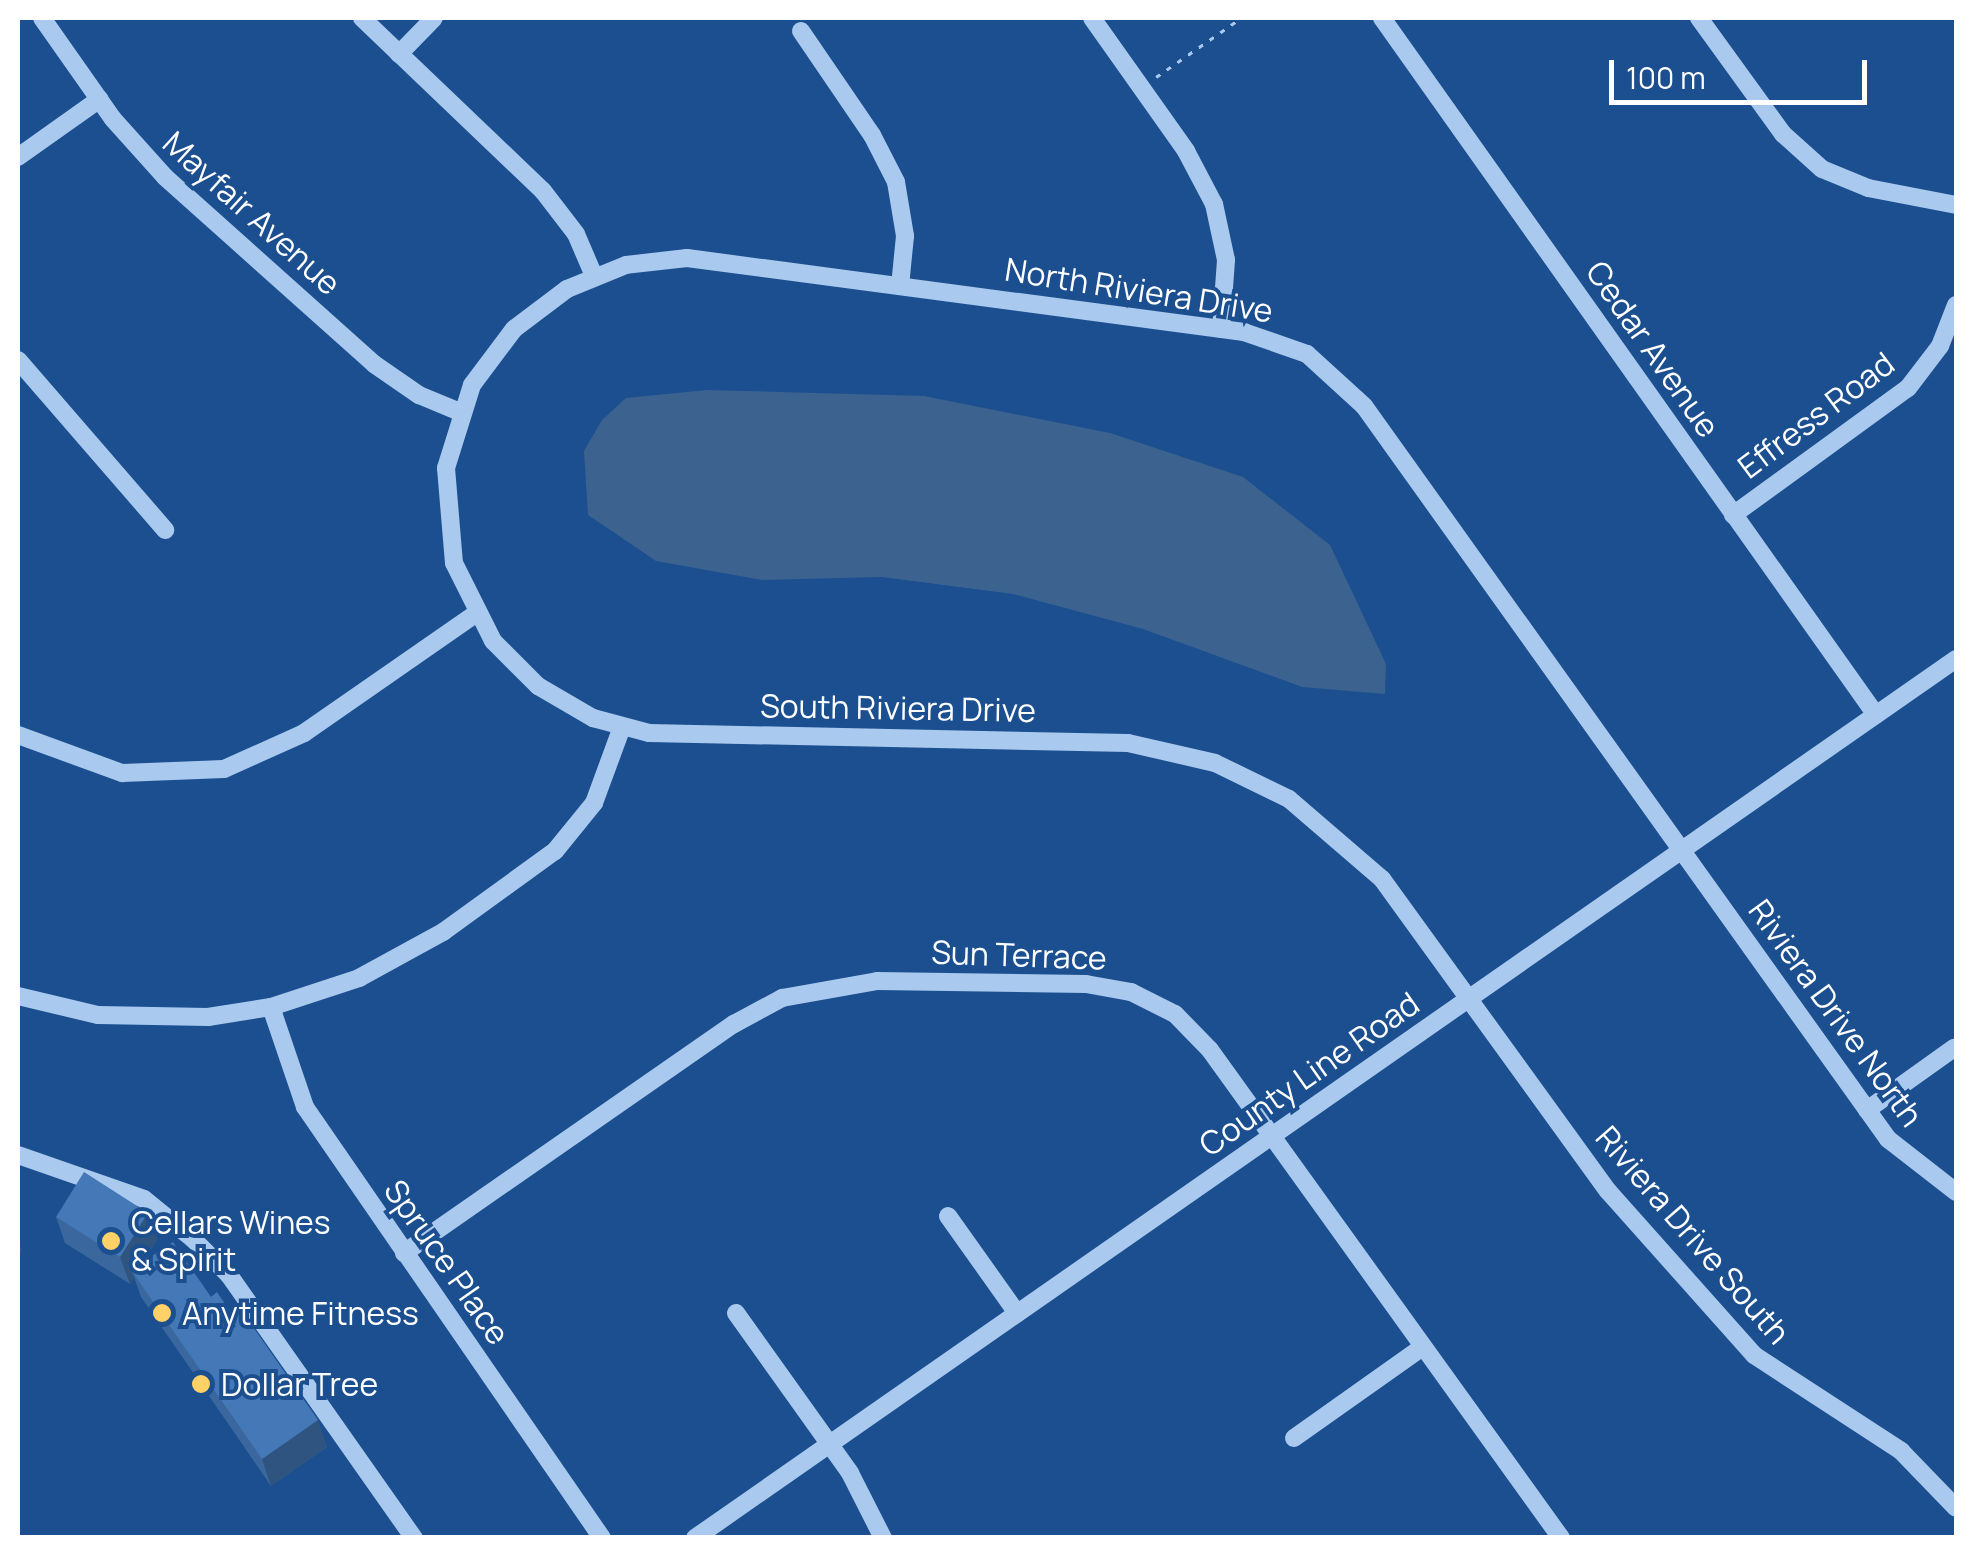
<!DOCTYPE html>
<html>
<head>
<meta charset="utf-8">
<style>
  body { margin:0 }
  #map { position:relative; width:1974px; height:1555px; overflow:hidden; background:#1b4f8f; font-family:Manrope,sans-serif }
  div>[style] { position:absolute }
  .water>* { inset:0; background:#3c6290 }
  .path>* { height:2.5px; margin-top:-1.25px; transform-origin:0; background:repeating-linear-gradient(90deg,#a9c9ee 0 5px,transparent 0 13px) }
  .minor>* { height:18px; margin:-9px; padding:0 9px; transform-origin:9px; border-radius:9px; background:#a9c9ee }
  .wall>* { inset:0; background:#3a679d }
  .shaded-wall>* { inset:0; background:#305480 }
  .building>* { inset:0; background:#4478b7 }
  .dots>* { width:28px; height:28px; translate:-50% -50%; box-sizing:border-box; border:5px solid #1b4f8f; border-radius:50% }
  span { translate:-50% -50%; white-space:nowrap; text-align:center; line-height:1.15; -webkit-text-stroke:8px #1b4f8f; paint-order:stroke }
  .street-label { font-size:32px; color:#fff }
  .poi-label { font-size:32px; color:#fff }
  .left { translate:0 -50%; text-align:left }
  .frame { position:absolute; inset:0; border:20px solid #fff; pointer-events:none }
  .scale { position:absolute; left:1609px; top:60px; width:258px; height:45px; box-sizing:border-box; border:5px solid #fff; border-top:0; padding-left:12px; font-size:30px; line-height:35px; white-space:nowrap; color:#fff; -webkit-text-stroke:8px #1b4f8f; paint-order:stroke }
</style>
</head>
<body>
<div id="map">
  <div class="water">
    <i style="clip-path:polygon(707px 390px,924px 396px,1110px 433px,1243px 477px,1330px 545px,1386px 664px,1385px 694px,1302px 687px,1143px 629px,1013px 594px,882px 577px,762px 580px,656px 561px,588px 515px,584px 451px,602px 420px,626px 398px)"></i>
  </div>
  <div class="path">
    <i style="left:1156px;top:77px;width:103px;rotate:-34.8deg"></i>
  </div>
  <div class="minor">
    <i style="left:42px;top:18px;width:123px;rotate:54.9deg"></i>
    <i style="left:113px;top:119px;width:78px;rotate:48.1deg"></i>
    <i style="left:165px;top:177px;width:280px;rotate:41.8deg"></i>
    <i style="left:374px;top:364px;width:55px;rotate:34.6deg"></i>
    <i style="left:419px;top:395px;width:44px;rotate:22.5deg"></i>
    <i style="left:362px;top:18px;width:250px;rotate:43.7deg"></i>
    <i style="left:543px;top:191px;width:54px;rotate:52.5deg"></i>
    <i style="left:576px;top:234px;width:46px;rotate:66.8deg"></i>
    <i style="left:1092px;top:18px;width:163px;rotate:54.7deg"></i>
    <i style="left:1186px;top:151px;width:60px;rotate:62.2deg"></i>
    <i style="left:1214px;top:204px;width:57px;rotate:77.9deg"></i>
    <i style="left:1226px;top:260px;width:69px;rotate:94.1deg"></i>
    <i style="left:1382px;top:18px;width:854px;rotate:54.67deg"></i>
    <i style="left:1699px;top:18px;width:143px;rotate:54.1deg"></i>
    <i style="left:1783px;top:134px;width:52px;rotate:41.9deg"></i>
    <i style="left:1822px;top:169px;width:50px;rotate:22.4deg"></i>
    <i style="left:1868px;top:188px;width:90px;rotate:10.9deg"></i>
    <i style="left:801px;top:31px;width:126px;rotate:55.7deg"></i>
    <i style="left:872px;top:135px;width:53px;rotate:62.9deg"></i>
    <i style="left:896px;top:182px;width:55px;rotate:80.5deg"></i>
    <i style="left:905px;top:236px;width:50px;rotate:95.7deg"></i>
    <i style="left:399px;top:54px;width:50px;rotate:-45.8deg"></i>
    <i style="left:18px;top:157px;width:100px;rotate:-35.3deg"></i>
    <i style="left:18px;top:360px;width:225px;rotate:49.1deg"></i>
    <i style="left:1733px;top:515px;width:216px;rotate:-36deg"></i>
    <i style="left:1908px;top:388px;width:53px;rotate:-52.7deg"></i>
    <i style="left:1940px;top:346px;width:44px;rotate:-68.7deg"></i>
    <i style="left:18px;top:735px;width:111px;rotate:20.1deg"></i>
    <i style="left:122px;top:773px;width:102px;rotate:-2.2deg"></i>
    <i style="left:224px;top:769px;width:88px;rotate:-24.2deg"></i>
    <i style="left:304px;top:733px;width:208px;rotate:-34.8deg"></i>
    <i style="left:18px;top:996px;width:82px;rotate:13.4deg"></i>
    <i style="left:98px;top:1015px;width:110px;rotate:1deg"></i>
    <i style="left:208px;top:1017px;width:64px;rotate:-9deg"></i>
    <i style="left:271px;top:1007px;width:93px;rotate:-18.2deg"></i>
    <i style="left:359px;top:978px;width:96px;rotate:-28.7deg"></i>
    <i style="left:443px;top:932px;width:138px;rotate:-35.9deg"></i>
    <i style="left:555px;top:851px;width:62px;rotate:-50.9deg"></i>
    <i style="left:594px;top:803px;width:81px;rotate:-69.8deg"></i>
    <i style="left:271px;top:1007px;width:106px;rotate:71.2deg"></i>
    <i style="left:305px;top:1107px;width:523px;rotate:55.43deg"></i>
    <i style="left:1867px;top:1110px;width:107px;rotate:-35.5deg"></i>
    <i style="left:18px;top:1155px;width:133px;rotate:19.2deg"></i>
    <i style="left:144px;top:1199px;width:63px;rotate:39.2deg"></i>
    <i style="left:193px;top:1239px;width:51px;rotate:45deg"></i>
    <i style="left:229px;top:1275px;width:322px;rotate:54.9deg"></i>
    <i style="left:1956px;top:1192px;width:86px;rotate:-142.1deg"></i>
    <i style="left:1888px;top:1139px;width:901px;rotate:-125.56deg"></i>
    <i style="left:1364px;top:406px;width:77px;rotate:-137.6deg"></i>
    <i style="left:1307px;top:354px;width:67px;rotate:-160.8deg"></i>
    <i style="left:1244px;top:332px;width:562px;rotate:-172.43deg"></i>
    <i style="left:687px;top:258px;width:61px;rotate:173.5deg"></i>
    <i style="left:626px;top:265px;width:64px;rotate:157.9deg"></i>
    <i style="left:567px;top:289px;width:66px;rotate:143deg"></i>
    <i style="left:514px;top:329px;width:70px;rotate:126.9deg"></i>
    <i style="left:472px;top:385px;width:87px;rotate:107.4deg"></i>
    <i style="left:446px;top:468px;width:95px;rotate:85.2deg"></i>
    <i style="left:454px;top:563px;width:87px;rotate:63.4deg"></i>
    <i style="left:493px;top:641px;width:64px;rotate:45deg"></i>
    <i style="left:538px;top:686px;width:64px;rotate:30.2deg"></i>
    <i style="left:593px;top:718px;width:58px;rotate:15deg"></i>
    <i style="left:649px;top:733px;width:479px;rotate:1.2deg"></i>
    <i style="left:1128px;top:743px;width:89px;rotate:12.9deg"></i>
    <i style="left:1215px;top:763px;width:82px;rotate:25.9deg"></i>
    <i style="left:1289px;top:799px;width:123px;rotate:40.7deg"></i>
    <i style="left:1382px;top:879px;width:385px;rotate:54.1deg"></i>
    <i style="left:1608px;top:1191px;width:220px;rotate:48.3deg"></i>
    <i style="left:1754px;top:1355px;width:176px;rotate:33.1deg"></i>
    <i style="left:1901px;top:1451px;width:79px;rotate:46deg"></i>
    <i style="left:948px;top:1216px;width:119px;rotate:54.6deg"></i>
    <i style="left:404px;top:1253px;width:402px;rotate:-34.8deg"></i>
    <i style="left:734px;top:1024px;width:55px;rotate:-28.4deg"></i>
    <i style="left:782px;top:998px;width:97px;rotate:-10.1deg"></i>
    <i style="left:877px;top:981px;width:209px;rotate:0.8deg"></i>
    <i style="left:1086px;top:984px;width:46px;rotate:10.1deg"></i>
    <i style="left:1131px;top:992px;width:49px;rotate:26.6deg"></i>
    <i style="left:1175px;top:1014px;width:50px;rotate:45.8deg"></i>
    <i style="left:1210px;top:1050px;width:601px;rotate:54.27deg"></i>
    <i style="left:736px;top:1313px;width:196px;rotate:54.5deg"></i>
    <i style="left:850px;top:1473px;width:73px;rotate:63.1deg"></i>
    <i style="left:1294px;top:1438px;width:156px;rotate:-35.3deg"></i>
    <i style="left:695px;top:1538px;width:1537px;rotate:-34.88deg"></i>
  </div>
  <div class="wall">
    <i style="clip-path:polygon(56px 1217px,158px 1239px,143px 1262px,211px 1297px,327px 1447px,271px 1486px,141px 1297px,134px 1277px,130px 1284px,65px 1243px)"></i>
  </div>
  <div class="shaded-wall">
    <i style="clip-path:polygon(148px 1213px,158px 1239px,135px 1276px,131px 1270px,134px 1277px,130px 1284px,120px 1257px)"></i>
    <i style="clip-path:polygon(18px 1238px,22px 1251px,18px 1255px)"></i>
    <i style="clip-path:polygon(318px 1420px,327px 1447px,271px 1486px,262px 1459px)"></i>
  </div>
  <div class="building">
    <i style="clip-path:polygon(84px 1172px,148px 1213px,120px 1257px,56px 1217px)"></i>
    <i style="clip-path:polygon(173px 1242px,211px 1297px,217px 1292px,229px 1310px,237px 1304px,318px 1420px,262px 1459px,131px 1270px)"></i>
  </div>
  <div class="dots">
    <i style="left:111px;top:1241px;background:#ffd166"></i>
    <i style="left:162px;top:1313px;background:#ffd166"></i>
    <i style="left:201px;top:1384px;background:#ffd166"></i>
  </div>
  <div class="street-label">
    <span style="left:252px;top:213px;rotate:42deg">Mayfair Avenue</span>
    <span style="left:1139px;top:290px;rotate:9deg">North Riviera Drive</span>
    <span style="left:1653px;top:349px;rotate:55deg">Cedar Avenue</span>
    <span style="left:1816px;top:415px;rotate:-37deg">Effress Road</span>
    <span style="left:898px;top:708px;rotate:1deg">South Riviera Drive</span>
    <span style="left:1019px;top:955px;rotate:2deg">Sun Terrace</span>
    <span style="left:1836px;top:1013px;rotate:54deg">Riviera Drive North</span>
    <span style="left:1309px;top:1074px;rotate:-35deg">County Line Road</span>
    <span style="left:1693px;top:1235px;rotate:49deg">Riviera Drive South</span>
    <span style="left:447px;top:1262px;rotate:55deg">Spruce Place</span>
  </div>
  <div class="poi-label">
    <span class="left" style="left:131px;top:1241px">Cellars Wines<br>&amp; Spirit</span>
    <span class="left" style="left:182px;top:1313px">Anytime Fitness</span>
    <span class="left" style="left:221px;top:1384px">Dollar Tree</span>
  </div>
  <div class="frame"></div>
  <div class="scale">100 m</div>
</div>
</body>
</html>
